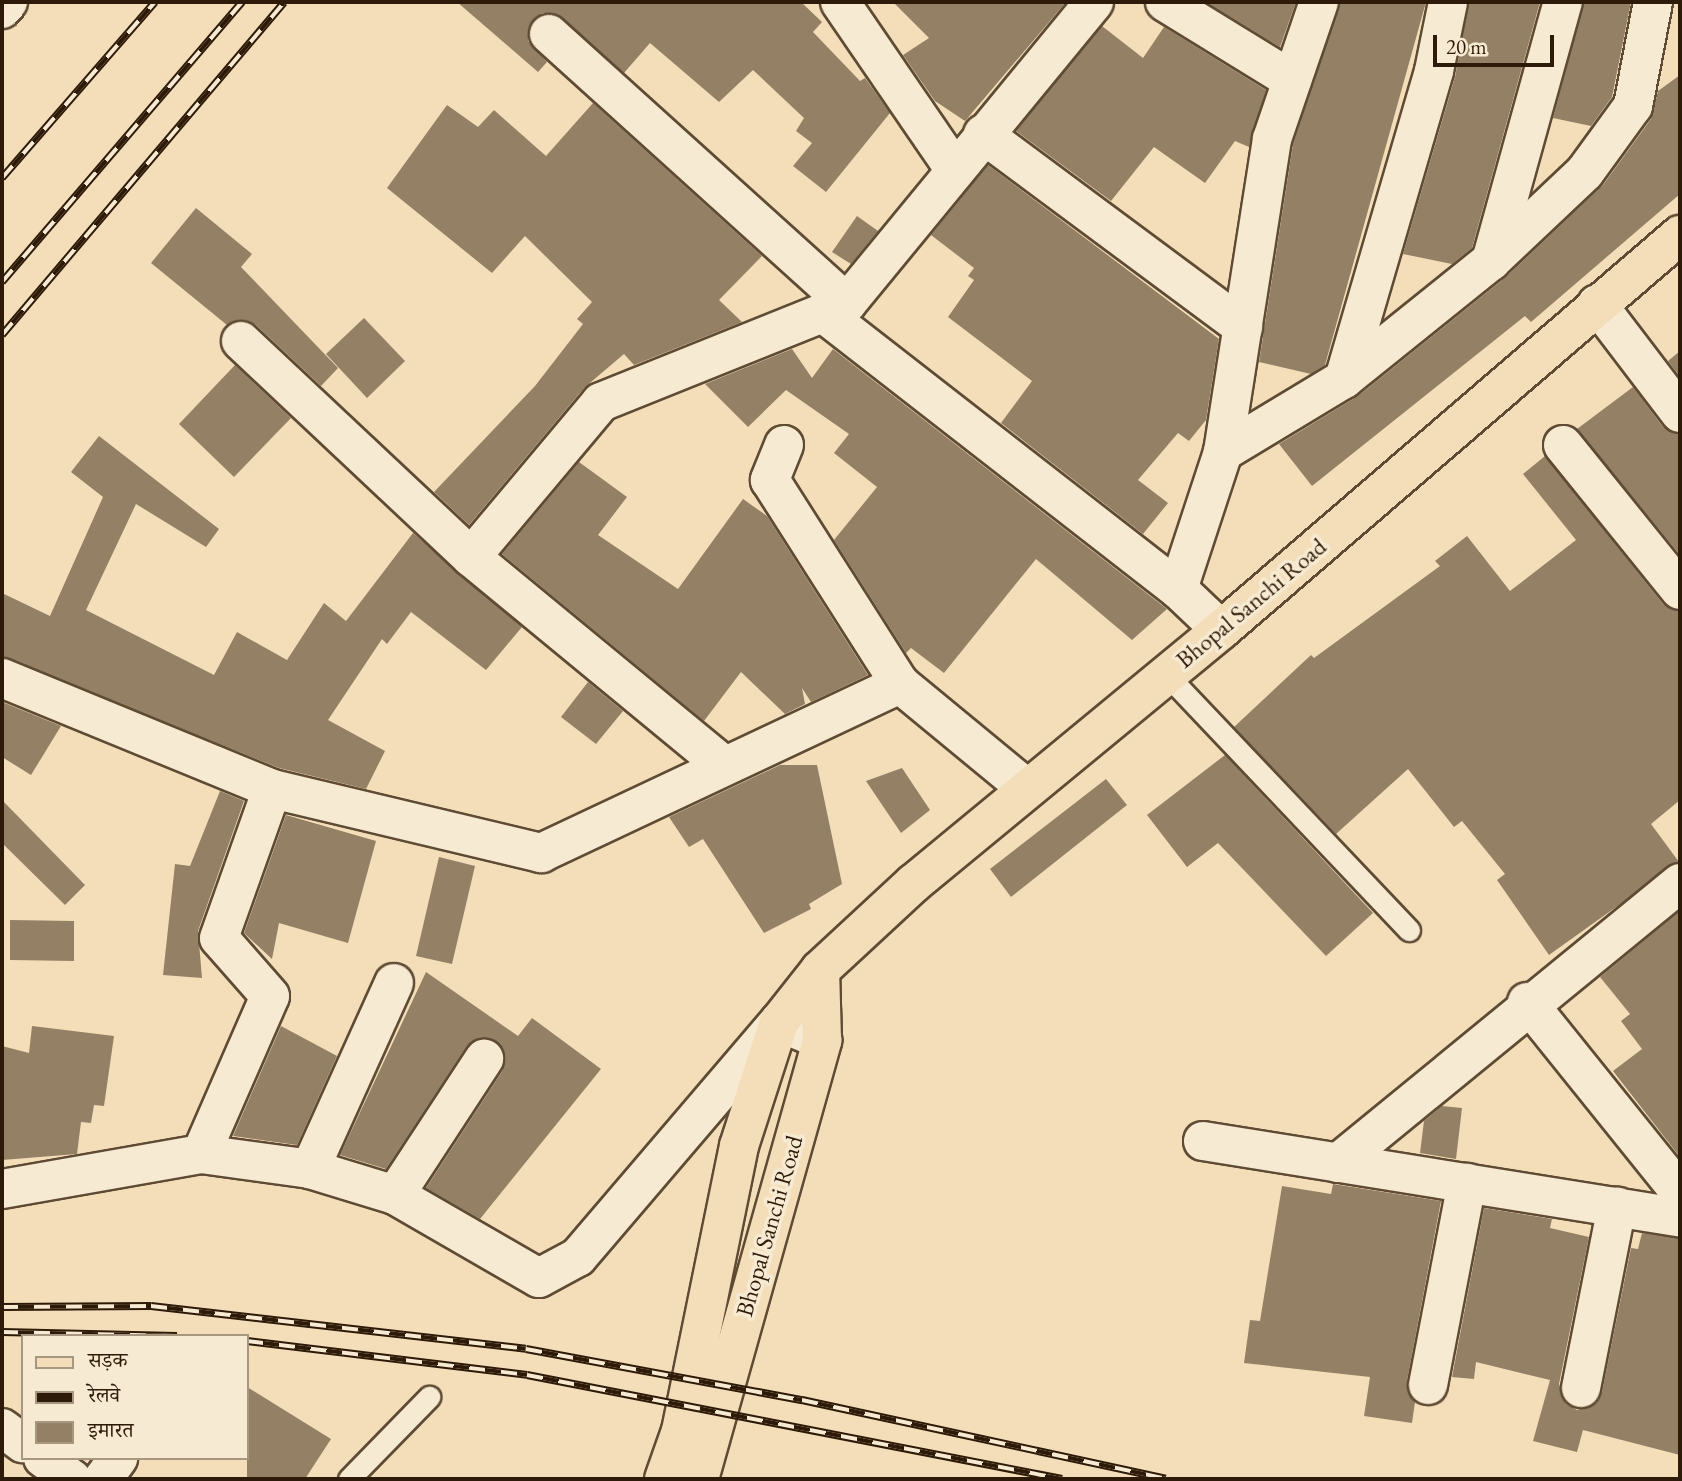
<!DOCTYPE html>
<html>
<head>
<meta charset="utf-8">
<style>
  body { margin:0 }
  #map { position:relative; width:1682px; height:1481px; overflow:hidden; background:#f3deb9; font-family:"EB Garamond","Noto Serif Devanagari",serif }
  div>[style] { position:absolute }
  .building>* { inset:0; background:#948064 }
  .roads { filter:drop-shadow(2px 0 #5f4b34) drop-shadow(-2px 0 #5f4b34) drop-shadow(0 2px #5f4b34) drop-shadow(0 -2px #5f4b34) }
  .service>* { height:21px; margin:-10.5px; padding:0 10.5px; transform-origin:10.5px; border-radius:10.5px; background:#f7ead2 }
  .minor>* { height:38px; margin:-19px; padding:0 19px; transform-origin:19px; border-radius:19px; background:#f7ead2 }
  .tertiary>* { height:38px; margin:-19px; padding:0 19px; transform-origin:19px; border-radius:19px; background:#f7ead2 }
  .primary>* { height:38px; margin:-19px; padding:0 19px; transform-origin:19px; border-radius:19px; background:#f3deb9 }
  .rail>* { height:8px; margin-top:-4px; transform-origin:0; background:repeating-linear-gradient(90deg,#f7ead2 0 16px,#2e1a08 0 32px); box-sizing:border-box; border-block:2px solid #2e1a08 }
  span { translate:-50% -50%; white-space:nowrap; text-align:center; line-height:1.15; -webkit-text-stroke:7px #f7ead2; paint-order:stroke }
  .street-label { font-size:24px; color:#2e1a08 }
  .frame { position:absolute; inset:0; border:4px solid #2e1a08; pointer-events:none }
  .legend { position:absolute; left:21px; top:1334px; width:228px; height:126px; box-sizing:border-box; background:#f7ead2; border:2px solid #a79781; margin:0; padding:9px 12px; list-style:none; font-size:21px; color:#2e1a08 }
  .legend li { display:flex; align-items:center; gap:14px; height:35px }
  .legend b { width:35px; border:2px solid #a79781 }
  .scale { position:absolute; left:1433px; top:35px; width:121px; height:32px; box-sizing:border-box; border:4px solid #2e1a08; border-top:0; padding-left:9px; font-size:21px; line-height:24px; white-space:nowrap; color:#2e1a08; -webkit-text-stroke:5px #f7ead2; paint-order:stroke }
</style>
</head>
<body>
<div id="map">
  <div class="building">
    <i style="clip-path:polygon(457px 2px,801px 2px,822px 22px,813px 32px,860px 81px,865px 78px,890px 113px,826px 192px,793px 166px,812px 143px,796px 131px,804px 118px,753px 70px,719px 102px,650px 43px,624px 73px,553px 13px,542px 13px,528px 29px,528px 41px,547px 62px,538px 72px)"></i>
    <i style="clip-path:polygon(893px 2px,1066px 2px,965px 121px,935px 101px,903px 55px,929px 38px)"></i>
    <i style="clip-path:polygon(1206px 2px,1296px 2px,1280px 47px)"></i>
    <i style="clip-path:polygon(1340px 2px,1426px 2px,1325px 365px,1311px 374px,1259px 362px,1293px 144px)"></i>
    <i style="clip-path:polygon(1469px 2px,1540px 2px,1472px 248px,1452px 264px,1403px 254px,1455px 77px)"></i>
    <i style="clip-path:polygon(1584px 2px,1631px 2px,1612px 97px,1591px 126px,1553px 118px)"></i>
    <i style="clip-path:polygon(1102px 26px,1143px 58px,1164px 27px,1266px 90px,1249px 147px,1235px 141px,1205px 183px,1154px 147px,1111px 201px,1016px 131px)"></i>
    <i style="clip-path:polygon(1680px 75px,1680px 194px,1531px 322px,1525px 316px,1312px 486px,1279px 444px,1358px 396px,1506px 277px,1603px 185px,1651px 119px,1658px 91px)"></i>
    <i style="clip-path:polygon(593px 103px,762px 256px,719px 300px,742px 322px,634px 365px,624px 354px,584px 388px,469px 525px,434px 492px,535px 386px,583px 324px,577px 319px,592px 302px,525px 236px,492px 273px,387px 188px,447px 105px,478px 127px,494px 110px,546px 156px)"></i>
    <i style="clip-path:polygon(988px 165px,1219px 339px,1206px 420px,1189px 441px,1178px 433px,1138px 480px,1168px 503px,1143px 534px,1001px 423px,1032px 381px,948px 317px,974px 280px,968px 276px,974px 268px,931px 235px)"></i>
    <i style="clip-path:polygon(196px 208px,252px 254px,241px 267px,338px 368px,321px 386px,256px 325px,245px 320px,227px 325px,151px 263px)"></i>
    <i style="clip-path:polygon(857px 216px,878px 231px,851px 264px,832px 252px)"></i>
    <i style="clip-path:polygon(364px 318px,405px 361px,367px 398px,326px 354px)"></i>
    <i style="clip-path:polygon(792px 349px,812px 378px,833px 349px,1167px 609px,1132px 640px,1036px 559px,944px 673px,911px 648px,906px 653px,834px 540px,877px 487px,834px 453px,849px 434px,786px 390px,748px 427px,705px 384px)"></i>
    <i style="clip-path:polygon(1680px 351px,1680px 377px,1668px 361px)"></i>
    <i style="clip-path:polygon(235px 365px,291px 418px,234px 477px,179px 424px)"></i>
    <i style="clip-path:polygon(1633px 387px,1663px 427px,1680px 434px,1680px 555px,1577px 429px)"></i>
    <i style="clip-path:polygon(99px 436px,219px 529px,206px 547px,136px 504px,86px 610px,214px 675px,237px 632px,287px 660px,324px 603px,346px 621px,413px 533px,522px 627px,486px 670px,411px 612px,387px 644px,382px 639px,328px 720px,385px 751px,366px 789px,279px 768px,2px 657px,2px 593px,50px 616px,103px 497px,71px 472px)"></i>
    <i style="clip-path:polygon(1545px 456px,1663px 604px,1680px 611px,1680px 800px,1651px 824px,1679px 862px,1549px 955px,1497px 880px,1505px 874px,1462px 821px,1454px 827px,1408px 769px,1336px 834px,1234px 727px,1311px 655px,1314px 658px,1440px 566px,1435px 561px,1467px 536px,1510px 591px,1576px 540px,1523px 474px)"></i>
    <i style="clip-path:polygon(579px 462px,627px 497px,598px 535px,678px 589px,743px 499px,767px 516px,868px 675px,811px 702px,802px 688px,805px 704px,785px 714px,741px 672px,704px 721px,502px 554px)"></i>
    <i style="clip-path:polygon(588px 682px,623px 711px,596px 744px,561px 717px)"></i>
    <i style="clip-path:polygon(2px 702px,61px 726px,31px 775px,2px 757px)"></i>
    <i style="clip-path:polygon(1225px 755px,1373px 913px,1326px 956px,1218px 843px,1187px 867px,1147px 815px)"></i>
    <i style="clip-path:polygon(780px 765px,817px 765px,842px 884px,809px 904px,811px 909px,764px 933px,703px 839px,689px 847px,669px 817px)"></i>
    <i style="clip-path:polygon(902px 768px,930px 810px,901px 833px,866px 781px)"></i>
    <i style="clip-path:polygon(1106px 779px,1127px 805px,1011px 897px,990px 869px)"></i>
    <i style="clip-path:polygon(220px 791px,244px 801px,198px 931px,202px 978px,163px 975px,175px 864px,190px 866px)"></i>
    <i style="clip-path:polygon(2px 800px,85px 885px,65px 905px,2px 843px)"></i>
    <i style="clip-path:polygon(286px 815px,376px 841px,348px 943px,279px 923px,272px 959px,244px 933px)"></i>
    <i style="clip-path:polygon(439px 857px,475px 866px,452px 964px,416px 956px)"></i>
    <i style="clip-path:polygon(1680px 911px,1680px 1157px,1613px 1071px,1642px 1049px,1621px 1021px,1630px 1014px,1600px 977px)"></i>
    <i style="clip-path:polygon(10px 920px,74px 921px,74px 961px,10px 960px)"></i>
    <i style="clip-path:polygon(426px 972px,518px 1036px,532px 1018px,601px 1069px,480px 1219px,426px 1188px,503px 1070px,504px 1050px,495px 1040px,475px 1039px,466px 1047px,386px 1169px,340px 1155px)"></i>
    <i style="clip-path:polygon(32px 1026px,114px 1036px,104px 1106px,94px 1105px,91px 1123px,81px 1122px,77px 1154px,2px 1160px,2px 1046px,29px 1053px)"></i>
    <i style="clip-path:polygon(281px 1026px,337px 1056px,297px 1145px,233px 1136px)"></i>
    <i style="clip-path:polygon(1442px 1106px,1462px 1108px,1456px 1159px,1420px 1153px,1424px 1121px)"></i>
    <i style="clip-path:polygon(1333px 1184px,1441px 1201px,1407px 1381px,1415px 1402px,1412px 1423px,1364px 1416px,1370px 1377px,1244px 1363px,1250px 1320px,1260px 1321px,1282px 1186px,1331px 1194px)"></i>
    <i style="clip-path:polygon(1484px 1208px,1552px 1219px,1550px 1228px,1589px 1237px,1559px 1384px,1566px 1404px,1577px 1410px,1597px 1403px,1602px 1392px,1631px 1248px,1638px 1249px,1642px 1233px,1680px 1238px,1680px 1455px,1583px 1430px,1577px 1452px,1533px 1441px,1550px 1380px,1476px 1362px,1474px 1379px,1452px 1377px)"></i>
    <i style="clip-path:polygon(247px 1387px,331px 1439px,305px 1479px,247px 1479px)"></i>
  </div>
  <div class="roads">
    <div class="service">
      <i style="left:1166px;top:674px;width:353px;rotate:46.5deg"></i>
      <i style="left:349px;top:1479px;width:115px;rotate:-45.7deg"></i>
    </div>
    <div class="minor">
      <i style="left:840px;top:2px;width:200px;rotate:55.6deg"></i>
      <i style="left:1165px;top:2px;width:149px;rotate:31.6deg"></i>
      <i style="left:549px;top:34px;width:401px;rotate:42.1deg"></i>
      <i style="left:983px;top:134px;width:324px;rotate:36.6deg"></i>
      <i style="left:1491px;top:261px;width:269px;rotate:-74.5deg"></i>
      <i style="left:1597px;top:304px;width:137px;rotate:52.7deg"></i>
      <i style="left:823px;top:313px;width:450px;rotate:37.9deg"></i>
      <i style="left:1178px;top:589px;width:59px;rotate:43.6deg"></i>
      <i style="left:241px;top:341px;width:316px;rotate:43.2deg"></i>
      <i style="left:471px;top:557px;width:325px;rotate:39.5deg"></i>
      <i style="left:1344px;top:379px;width:321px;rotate:-73.7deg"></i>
      <i style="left:1434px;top:71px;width:70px;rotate:-78.5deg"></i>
      <i style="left:784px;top:445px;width:38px;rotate:112deg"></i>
      <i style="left:770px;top:480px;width:242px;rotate:57.5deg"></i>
      <i style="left:900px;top:684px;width:162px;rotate:39.5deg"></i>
      <i style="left:1563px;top:445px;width:186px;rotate:51.1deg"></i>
      <i style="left:1223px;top:452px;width:141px;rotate:-31.1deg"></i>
      <i style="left:1344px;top:379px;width:189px;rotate:-38.8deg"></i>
      <i style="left:1491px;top:261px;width:129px;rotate:-43.4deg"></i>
      <i style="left:1585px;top:172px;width:82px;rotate:-54deg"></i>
      <i style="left:1633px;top:106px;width:106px;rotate:-79.1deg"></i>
      <i style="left:471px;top:557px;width:202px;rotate:-50deg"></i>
      <i style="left:601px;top:402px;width:265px;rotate:-21.9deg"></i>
      <i style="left:847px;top:303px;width:389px;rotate:-50.6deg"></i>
      <i style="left:1178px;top:589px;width:144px;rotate:-71.8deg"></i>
      <i style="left:1223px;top:452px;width:317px;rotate:-81.1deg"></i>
      <i style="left:1272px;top:139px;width:145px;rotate:-71.1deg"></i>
      <i style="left:2px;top:678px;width:292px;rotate:22.3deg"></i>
      <i style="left:272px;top:789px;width:277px;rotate:13.4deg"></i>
      <i style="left:541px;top:853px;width:397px;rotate:-25.2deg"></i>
      <i style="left:1527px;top:1002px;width:244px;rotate:51.2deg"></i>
      <i style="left:1203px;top:1141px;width:483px;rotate:9.1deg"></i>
      <i style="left:201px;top:1154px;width:172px;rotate:-66.4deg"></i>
      <i style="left:270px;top:996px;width:77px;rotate:-131.3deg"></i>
      <i style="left:219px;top:938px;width:158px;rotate:-70.4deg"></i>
      <i style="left:1338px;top:1163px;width:442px;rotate:-39.3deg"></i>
      <i style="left:310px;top:1169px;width:204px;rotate:-65.7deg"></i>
      <i style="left:2px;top:1189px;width:202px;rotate:-10deg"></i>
      <i style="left:201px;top:1154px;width:110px;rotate:7.8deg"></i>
      <i style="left:310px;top:1169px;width:89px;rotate:17deg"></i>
      <i style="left:395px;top:1195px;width:166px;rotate:30deg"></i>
      <i style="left:539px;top:1278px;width:44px;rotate:-28.3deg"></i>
      <i style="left:578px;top:1257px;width:309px;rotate:-49.5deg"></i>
      <i style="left:779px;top:1022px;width:47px;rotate:22.7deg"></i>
      <i style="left:395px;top:1195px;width:163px;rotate:-56.8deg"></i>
      <i style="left:1428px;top:1385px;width:206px;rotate:-79.1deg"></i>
      <i style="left:1581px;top:1388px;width:185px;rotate:-78.8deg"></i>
      <i style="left:2px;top:1428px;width:26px;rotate:36deg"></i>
      <i style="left:43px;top:1458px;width:36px;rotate:36deg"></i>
      <i style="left:103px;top:1479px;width:26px;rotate:-54deg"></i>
    </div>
    <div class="tertiary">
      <i style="left:2px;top:9px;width:9px;rotate:-49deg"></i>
    </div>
    <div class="primary">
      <i style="left:664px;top:1479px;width:51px;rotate:-70.5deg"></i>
      <i style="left:681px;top:1431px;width:291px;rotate:-78.5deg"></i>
      <i style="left:739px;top:1146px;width:130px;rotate:-72.1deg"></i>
      <i style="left:779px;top:1022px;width:66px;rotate:-51.7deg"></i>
      <i style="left:820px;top:970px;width:128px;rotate:-42.8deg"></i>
      <i style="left:914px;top:883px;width:398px;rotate:-39.5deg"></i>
      <i style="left:1221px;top:630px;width:606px;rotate:-40.71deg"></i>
      <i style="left:699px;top:1479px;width:456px;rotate:-74.3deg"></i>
      <i style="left:822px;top:1040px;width:70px;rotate:-91.6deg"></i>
    </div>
  </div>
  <div class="rail">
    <i style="left:2px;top:178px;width:233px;rotate:-49deg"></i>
    <i style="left:2px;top:282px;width:369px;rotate:-49.4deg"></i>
    <i style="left:2px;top:335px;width:436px;rotate:-49.7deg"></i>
    <i style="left:2px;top:1307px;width:149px;rotate:-0.4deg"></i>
    <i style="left:151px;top:1306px;width:377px;rotate:6.5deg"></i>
    <i style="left:526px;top:1349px;width:281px;rotate:10.5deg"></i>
    <i style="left:802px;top:1400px;width:372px;rotate:12.2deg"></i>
    <i style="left:2px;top:1332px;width:175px;rotate:1.3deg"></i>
    <i style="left:247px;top:1341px;width:282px;rotate:6.9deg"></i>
    <i style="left:527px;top:1375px;width:545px;rotate:11deg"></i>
  </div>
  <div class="street-label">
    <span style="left:1251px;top:603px;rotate:-40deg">Bhopal Sanchi Road</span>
    <span style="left:769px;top:1226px;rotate:-74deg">Bhopal Sanchi Road</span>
  </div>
  <div class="frame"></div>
  <ul class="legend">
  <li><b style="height:9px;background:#f3deb9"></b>सड़क</li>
  <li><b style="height:9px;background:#2e1a08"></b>रेलवे</li>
  <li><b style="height:19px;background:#948064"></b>इमारत</li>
  </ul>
  <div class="scale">20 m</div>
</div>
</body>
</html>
